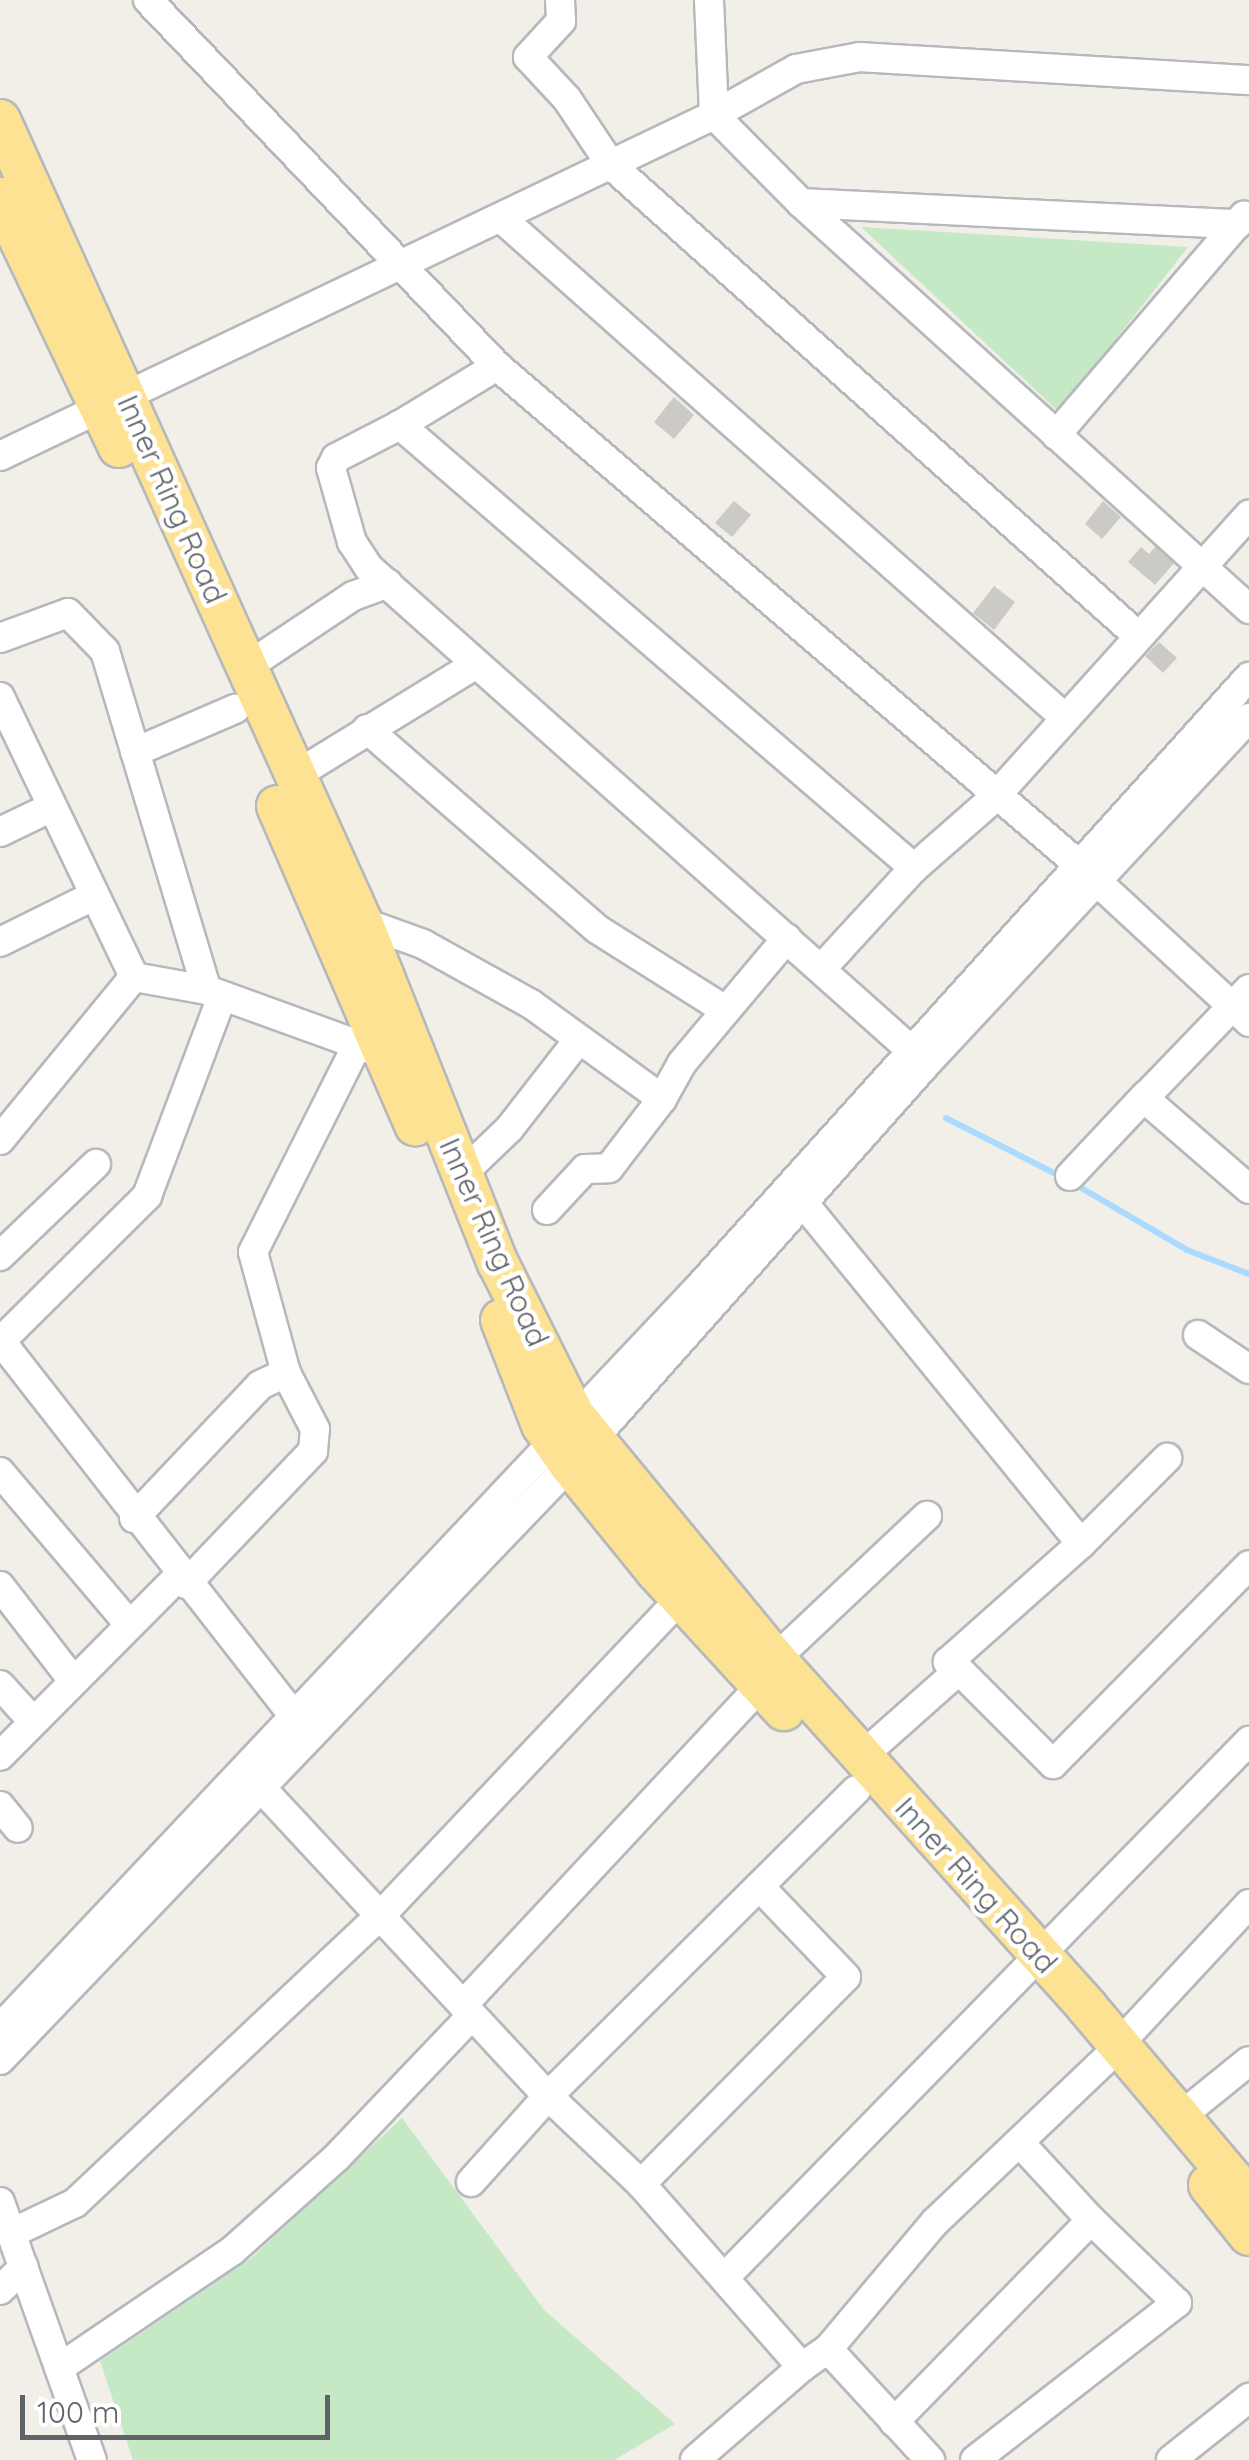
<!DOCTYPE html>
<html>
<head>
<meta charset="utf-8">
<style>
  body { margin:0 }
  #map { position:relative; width:1249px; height:2460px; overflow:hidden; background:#f1efe8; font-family:Quicksand,sans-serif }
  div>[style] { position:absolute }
  .green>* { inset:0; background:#c5e8c5 }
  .stream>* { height:6px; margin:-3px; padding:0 3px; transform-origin:3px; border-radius:3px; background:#aadaff }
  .building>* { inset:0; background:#cccac5 }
  .roads { filter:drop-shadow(2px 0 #b5b8bc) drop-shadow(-2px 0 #b5b8bc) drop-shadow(0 2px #b5b8bc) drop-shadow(0 -2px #b5b8bc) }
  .minor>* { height:28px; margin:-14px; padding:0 14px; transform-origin:14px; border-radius:14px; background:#fff }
  .highway>* { height:40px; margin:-20px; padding:0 20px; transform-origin:20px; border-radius:20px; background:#fde293 }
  span { translate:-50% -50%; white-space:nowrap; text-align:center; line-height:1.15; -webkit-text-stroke:9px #fff; paint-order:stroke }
  .street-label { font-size:30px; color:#5f6368 }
  .scale { position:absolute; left:20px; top:2395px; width:310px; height:45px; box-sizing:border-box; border:5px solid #5f6368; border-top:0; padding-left:12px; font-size:30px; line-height:35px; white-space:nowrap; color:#5f6368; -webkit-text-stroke:8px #fff; paint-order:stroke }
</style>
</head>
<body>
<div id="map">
  <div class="green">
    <i style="clip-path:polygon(861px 227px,1188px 247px,1059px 412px)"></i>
    <i style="clip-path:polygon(402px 2118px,544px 2310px,675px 2424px,614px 2460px,133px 2460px,100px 2361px,250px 2259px)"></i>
  </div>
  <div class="stream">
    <i style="left:946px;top:1118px;width:130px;rotate:27deg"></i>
    <i style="left:1073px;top:1183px;width:132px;rotate:30.4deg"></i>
    <i style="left:1187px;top:1250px;width:66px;rotate:21.2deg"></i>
  </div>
  <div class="building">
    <i style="clip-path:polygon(674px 397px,694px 415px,674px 439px,654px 422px)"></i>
    <i style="clip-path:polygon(734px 501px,751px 515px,732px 537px,715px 523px)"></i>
    <i style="clip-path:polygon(1103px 501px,1121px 517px,1102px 539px,1085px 524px)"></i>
    <i style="clip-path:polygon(1156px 546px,1175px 562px,1155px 585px,1128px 562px,1141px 547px,1149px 554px)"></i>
    <i style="clip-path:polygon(994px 586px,1015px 602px,994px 630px,973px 613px)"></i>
    <i style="clip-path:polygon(1159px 642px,1177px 658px,1163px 673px,1145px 656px)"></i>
  </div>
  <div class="roads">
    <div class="minor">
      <i style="left:148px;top:0;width:506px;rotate:46.36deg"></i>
      <i style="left:497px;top:366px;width:765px;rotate:40.6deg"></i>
      <i style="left:1078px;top:864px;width:233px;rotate:42.7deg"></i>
      <i style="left:560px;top:0;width:21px;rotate:87deg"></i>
      <i style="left:561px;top:21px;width:49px;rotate:132.5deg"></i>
      <i style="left:528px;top:57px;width:57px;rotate:47.1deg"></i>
      <i style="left:567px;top:99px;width:79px;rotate:56.3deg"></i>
      <i style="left:611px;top:165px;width:705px;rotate:41.78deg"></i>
      <i style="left:709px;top:0;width:115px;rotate:87.5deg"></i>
      <i style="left:714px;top:115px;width:124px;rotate:45.3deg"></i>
      <i style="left:801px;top:203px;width:605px;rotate:42.18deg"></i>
      <i style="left:801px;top:203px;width:437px;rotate:2.8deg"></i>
      <i style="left:501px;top:218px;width:752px;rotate:41.55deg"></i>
      <i style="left:400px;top:425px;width:114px;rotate:-31.3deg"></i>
      <i style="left:1056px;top:435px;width:289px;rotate:-49.4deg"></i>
      <i style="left:0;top:456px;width:791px;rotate:-25.53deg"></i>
      <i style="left:714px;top:115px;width:94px;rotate:-29.3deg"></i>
      <i style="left:796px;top:69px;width:65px;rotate:-10.6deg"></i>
      <i style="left:860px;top:57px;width:390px;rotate:3.4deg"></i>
      <i style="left:0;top:638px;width:72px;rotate:-20.2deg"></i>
      <i style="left:68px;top:613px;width:53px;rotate:45.8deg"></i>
      <i style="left:105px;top:651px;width:354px;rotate:73.3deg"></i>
      <i style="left:245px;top:668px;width:130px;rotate:-33.7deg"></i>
      <i style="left:353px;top:596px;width:37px;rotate:-20deg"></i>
      <i style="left:0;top:697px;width:310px;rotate:64.4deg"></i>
      <i style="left:134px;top:977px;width:74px;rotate:10.1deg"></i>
      <i style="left:207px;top:990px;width:173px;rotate:19.9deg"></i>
      <i style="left:367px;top:729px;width:305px;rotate:41deg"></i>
      <i style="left:597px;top:929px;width:151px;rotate:32.3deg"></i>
      <i style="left:135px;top:752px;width:109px;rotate:-23.3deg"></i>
      <i style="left:291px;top:778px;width:216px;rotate:-31.6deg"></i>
      <i style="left:0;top:832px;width:55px;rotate:-25.6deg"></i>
      <i style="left:914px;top:868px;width:679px;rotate:-139.24deg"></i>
      <i style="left:400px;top:425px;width:72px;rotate:152.7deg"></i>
      <i style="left:336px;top:458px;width:11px;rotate:117deg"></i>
      <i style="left:331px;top:468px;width:77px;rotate:74.2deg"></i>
      <i style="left:352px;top:542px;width:31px;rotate:57deg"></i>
      <i style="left:369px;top:568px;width:739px;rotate:41.65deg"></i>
      <i style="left:362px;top:922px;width:65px;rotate:19.8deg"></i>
      <i style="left:423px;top:944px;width:124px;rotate:29.1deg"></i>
      <i style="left:531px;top:1004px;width:162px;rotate:35.9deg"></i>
      <i style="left:662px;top:1099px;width:41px;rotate:-60.9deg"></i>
      <i style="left:682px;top:1063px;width:163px;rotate:-50deg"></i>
      <i style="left:0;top:942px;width:104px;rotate:-26.3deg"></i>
      <i style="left:822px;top:968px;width:136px;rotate:-47.4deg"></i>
      <i style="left:914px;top:868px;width:108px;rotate:-41.2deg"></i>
      <i style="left:995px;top:797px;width:380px;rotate:-48deg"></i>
      <i style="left:1249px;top:989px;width:151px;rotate:133.9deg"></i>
      <i style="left:1144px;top:1098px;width:139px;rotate:40.9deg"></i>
      <i style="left:0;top:1140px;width:211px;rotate:-50.6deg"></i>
      <i style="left:462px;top:1174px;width:65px;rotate:-43.8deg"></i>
      <i style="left:509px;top:1129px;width:114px;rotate:-52.1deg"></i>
      <i style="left:1070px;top:1176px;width:111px;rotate:-46.8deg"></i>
      <i style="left:796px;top:1194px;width:451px;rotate:50.8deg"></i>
      <i style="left:1081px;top:1544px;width:122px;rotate:-45deg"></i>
      <i style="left:547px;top:1210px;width:56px;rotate:-47.2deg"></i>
      <i style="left:585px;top:1169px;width:24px;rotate:-2deg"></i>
      <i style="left:609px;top:1168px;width:87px;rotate:-52.5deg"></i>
      <i style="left:0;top:1256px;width:133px;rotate:-43.8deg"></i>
      <i style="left:1198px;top:1335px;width:61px;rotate:33.7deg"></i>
      <i style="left:0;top:1340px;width:499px;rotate:52deg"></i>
      <i style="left:1px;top:1341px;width:206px;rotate:-44.8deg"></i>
      <i style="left:147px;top:1196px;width:214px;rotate:-69.4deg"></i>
      <i style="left:0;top:1472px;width:199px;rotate:49.7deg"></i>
      <i style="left:134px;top:1518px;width:183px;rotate:-46.5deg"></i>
      <i style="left:260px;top:1385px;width:29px;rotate:-25deg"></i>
      <i style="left:186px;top:1584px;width:184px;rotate:-46.3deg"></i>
      <i style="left:313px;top:1451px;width:22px;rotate:-85deg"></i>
      <i style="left:315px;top:1429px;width:63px;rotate:-117.4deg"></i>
      <i style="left:286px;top:1373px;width:125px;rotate:-105.3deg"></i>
      <i style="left:253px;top:1252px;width:227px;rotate:-63.3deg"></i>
      <i style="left:0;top:1586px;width:118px;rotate:52.3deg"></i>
      <i style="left:775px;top:1659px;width:209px;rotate:-43.3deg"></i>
      <i style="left:959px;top:1670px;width:14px;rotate:-144deg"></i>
      <i style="left:948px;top:1662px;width:178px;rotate:-41.6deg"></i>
      <i style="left:0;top:1685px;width:46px;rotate:47.6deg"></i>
      <i style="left:0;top:1756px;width:254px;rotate:-45.2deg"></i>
      <i style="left:860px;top:1758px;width:132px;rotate:-41.6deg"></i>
      <i style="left:959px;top:1670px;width:133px;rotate:45deg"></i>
      <i style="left:1053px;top:1764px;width:279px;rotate:-45.4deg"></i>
      <i style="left:252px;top:1778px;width:434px;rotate:47.1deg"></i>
      <i style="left:548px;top:2096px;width:128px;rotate:43.4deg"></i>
      <i style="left:641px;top:2184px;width:244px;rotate:48.7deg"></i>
      <i style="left:802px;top:2367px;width:32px;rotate:-35deg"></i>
      <i style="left:828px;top:2349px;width:151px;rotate:47.4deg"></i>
      <i style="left:0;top:1806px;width:28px;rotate:51deg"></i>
      <i style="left:463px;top:2005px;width:437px;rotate:-47deg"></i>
      <i style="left:0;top:2028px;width:1020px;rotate:-46.67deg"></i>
      <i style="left:700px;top:1286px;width:820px;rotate:-47.97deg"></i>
      <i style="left:1119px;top:2044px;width:191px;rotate:-47.1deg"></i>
      <i style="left:0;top:2060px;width:824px;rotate:-46.23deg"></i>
      <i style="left:570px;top:1465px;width:536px;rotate:-48.4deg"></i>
      <i style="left:926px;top:1064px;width:473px;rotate:-47deg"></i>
      <i style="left:1181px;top:2116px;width:87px;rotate:-39deg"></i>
      <i style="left:471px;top:2182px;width:115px;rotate:-48.2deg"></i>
      <i style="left:548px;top:2096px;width:434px;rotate:-44.8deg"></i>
      <i style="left:641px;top:2184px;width:291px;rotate:-45.3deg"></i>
      <i style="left:846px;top:1977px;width:124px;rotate:-133.7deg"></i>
      <i style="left:0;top:2202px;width:274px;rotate:70.4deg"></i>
      <i style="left:12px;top:2233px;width:70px;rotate:-25.5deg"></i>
      <i style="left:75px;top:2203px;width:423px;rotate:-43.3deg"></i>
      <i style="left:383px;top:1913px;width:434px;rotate:-46.6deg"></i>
      <i style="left:725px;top:2277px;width:750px;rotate:-45.65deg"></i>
      <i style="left:0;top:2290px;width:33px;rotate:-44deg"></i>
      <i style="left:828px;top:2349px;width:166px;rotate:-49.9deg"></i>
      <i style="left:935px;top:2222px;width:235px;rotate:-43.6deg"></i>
      <i style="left:59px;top:2368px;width:209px;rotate:-34.1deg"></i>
      <i style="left:232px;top:2251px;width:140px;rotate:-41.8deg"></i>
      <i style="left:336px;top:2158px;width:197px;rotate:-46.4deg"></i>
      <i style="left:894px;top:2422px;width:282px;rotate:-45.7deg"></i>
      <i style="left:1091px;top:2220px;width:106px;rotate:-132.7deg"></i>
      <i style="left:695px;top:2460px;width:142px;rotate:-41deg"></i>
      <i style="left:975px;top:2460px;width:256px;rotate:-37.9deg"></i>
      <i style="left:1177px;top:2303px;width:120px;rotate:-136deg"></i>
      <i style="left:1171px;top:2460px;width:100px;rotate:-38.5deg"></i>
    </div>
    <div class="highway">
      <i style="left:0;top:120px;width:880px;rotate:65.71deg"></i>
      <i style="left:362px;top:922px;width:367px;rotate:68.3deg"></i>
      <i style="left:498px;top:1263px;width:170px;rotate:63.4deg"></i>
      <i style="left:574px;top:1415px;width:316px;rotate:50.5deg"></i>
      <i style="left:775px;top:1659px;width:467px;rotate:48.1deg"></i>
      <i style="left:1087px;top:2007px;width:251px;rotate:49.8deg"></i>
      <i style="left:0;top:198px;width:276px;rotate:64.5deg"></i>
      <i style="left:277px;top:806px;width:348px;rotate:66.6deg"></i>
      <i style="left:501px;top:1320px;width:113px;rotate:68.7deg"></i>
      <i style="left:542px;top:1425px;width:49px;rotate:55deg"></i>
      <i style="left:570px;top:1465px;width:136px;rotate:50.9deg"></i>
      <i style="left:656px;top:1571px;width:189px;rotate:47.4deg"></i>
      <i style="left:1209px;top:2185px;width:64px;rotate:51.3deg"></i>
    </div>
  </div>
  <div class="street-label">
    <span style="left:172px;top:499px;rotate:66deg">Inner Ring Road</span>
    <span style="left:494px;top:1242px;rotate:66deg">Inner Ring Road</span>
    <span style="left:976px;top:1885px;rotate:48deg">Inner Ring Road</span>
  </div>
  <div class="scale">100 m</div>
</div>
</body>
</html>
